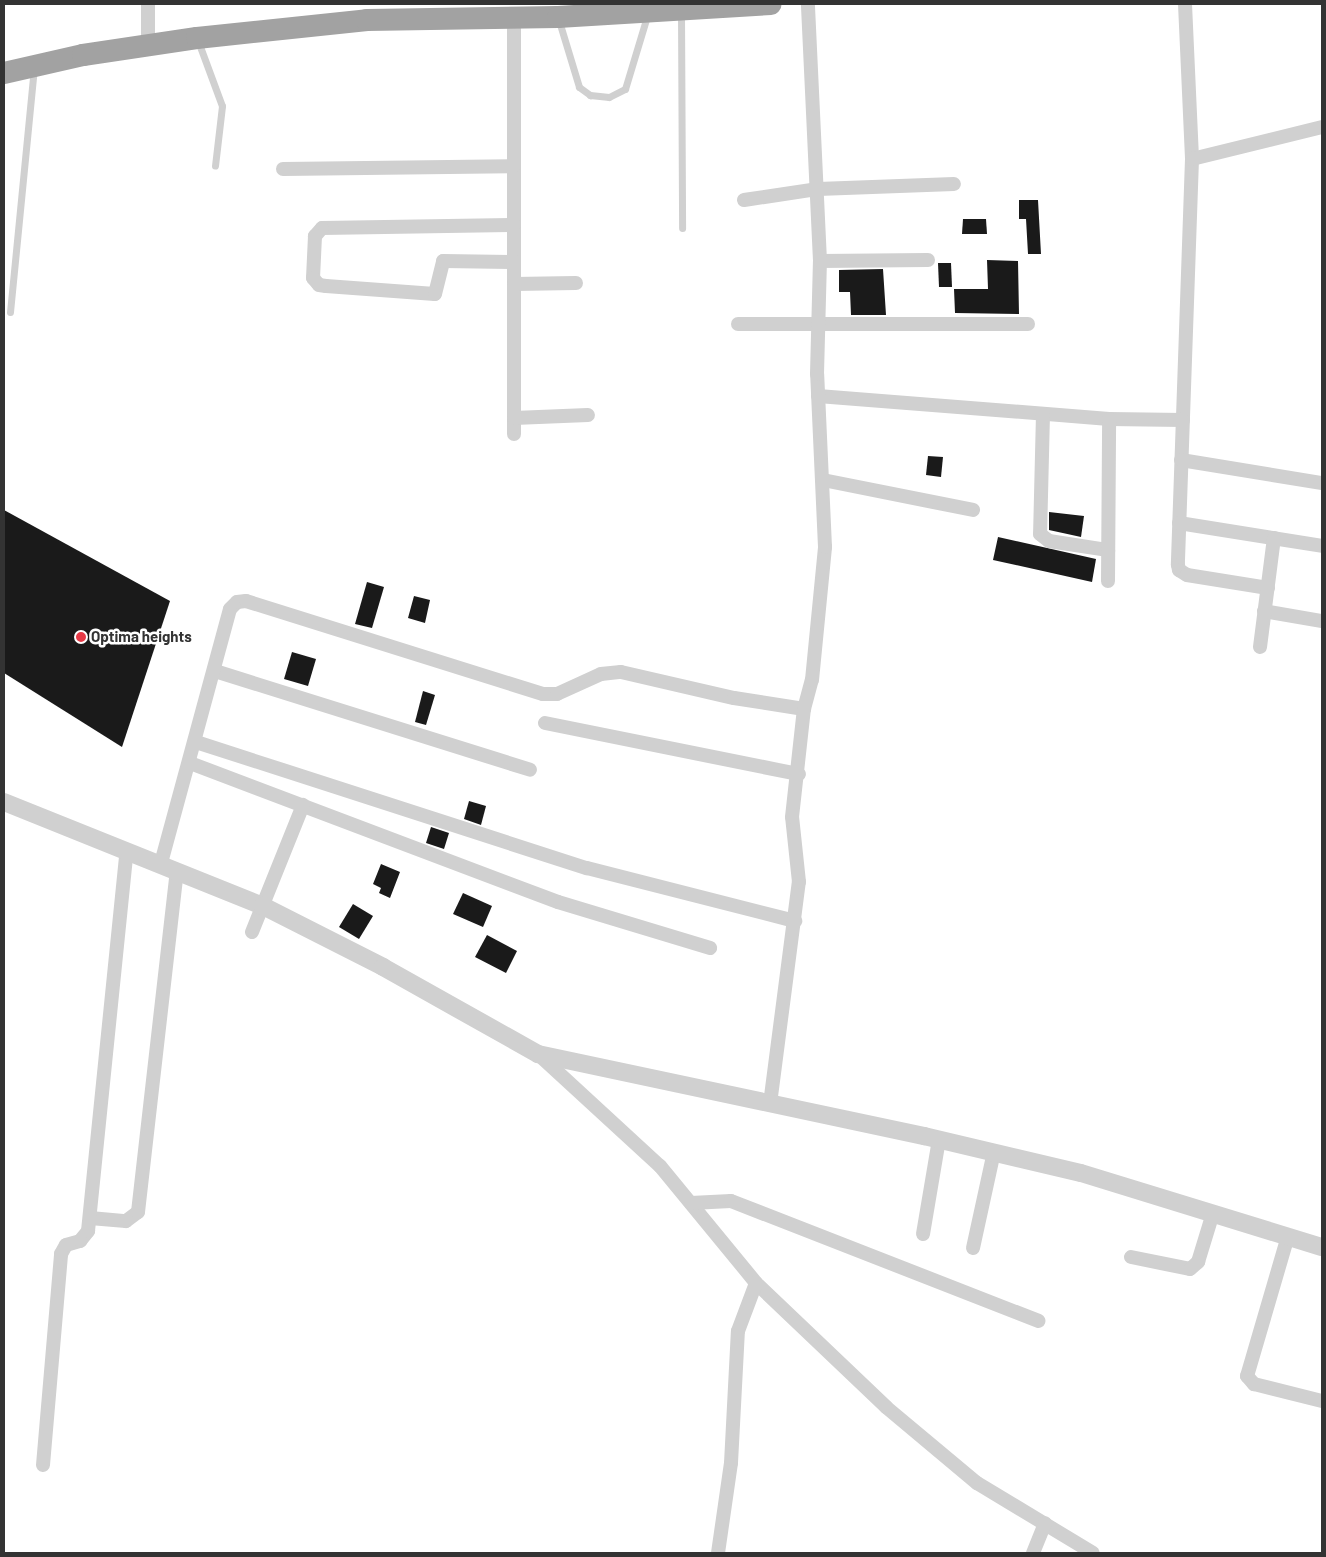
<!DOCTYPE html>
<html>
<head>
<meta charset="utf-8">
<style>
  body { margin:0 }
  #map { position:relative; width:1326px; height:1557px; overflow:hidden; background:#fff; font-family:Barlow,sans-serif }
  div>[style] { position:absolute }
  .building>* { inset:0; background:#1a1a1a }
  .service>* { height:7px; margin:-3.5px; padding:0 3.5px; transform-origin:3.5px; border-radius:3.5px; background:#d0d0d0 }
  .minor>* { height:14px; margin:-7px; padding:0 7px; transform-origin:7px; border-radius:7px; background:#d0d0d0 }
  .tertiary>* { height:18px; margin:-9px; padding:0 9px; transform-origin:9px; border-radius:9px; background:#d0d0d0 }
  .trunk>* { height:22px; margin:-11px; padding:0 11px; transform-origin:11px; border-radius:11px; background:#a2a2a2 }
  .dots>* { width:14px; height:14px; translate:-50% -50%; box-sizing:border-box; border:2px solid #fff; border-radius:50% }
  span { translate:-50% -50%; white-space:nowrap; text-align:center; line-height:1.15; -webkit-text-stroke:5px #fff; paint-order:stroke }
  .poi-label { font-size:15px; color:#333; font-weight:700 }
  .left { translate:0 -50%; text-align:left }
  .frame { position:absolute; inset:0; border:5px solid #333; pointer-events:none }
</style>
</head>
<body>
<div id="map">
  <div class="building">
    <i style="clip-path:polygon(1019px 200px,1038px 200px,1041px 254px,1028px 254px,1026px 219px,1019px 219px)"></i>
    <i style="clip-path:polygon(963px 219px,986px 219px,987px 234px,962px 234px)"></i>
    <i style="clip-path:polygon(987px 260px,1018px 261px,1019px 314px,955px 313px,954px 289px,988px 289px)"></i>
    <i style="clip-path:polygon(938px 263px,951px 263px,952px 287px,939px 287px)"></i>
    <i style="clip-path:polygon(883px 269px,886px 315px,851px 315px,850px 292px,839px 292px,839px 270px)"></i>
    <i style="clip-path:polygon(928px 456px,943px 457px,941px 477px,926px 475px)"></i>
    <i style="clip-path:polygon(4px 510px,170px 601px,122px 747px,4px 673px)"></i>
    <i style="clip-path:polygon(1049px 512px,1084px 516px,1081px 537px,1049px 530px)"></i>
    <i style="clip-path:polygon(998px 537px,1096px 559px,1092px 582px,993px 560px)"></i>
    <i style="clip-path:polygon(367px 582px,384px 587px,372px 628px,355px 624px)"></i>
    <i style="clip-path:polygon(414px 596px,430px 600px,425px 623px,408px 618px)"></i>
    <i style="clip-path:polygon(292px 652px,316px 659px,308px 686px,284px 679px)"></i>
    <i style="clip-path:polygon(423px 691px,435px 695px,426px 725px,415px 722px)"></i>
    <i style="clip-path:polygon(469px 801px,486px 806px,481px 825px,464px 819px)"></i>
    <i style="clip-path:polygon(431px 827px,449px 833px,444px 849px,426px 843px)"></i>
    <i style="clip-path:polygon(381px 864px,400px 872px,390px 898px,379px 893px,381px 888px,373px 884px)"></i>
    <i style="clip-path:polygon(463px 893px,492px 906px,483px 927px,453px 914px)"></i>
    <i style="clip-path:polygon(353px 904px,373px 916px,359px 939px,339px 927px)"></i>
    <i style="clip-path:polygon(487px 935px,517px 951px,506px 973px,475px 957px)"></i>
  </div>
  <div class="service">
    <i style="left:681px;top:14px;width:214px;rotate:89.7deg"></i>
    <i style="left:559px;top:21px;width:69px;rotate:73.1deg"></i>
    <i style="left:579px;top:87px;width:14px;rotate:36deg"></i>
    <i style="left:590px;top:95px;width:19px;rotate:6deg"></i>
    <i style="left:609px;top:97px;width:18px;rotate:-27deg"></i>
    <i style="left:625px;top:89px;width:76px;rotate:-73.2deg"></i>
    <i style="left:198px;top:41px;width:69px;rotate:69.7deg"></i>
    <i style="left:222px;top:106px;width:60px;rotate:96.7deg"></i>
    <i style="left:10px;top:312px;width:245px;rotate:-84.4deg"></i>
  </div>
  <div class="minor">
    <i style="left:148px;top:4px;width:42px;rotate:90deg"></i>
    <i style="left:1185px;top:4px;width:155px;rotate:87.4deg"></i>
    <i style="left:1192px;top:159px;width:406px;rotate:92deg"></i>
    <i style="left:1178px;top:565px;width:5px;rotate:79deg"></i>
    <i style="left:1179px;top:570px;width:9px;rotate:32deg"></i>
    <i style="left:1187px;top:575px;width:82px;rotate:9.1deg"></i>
    <i style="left:514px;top:18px;width:416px;rotate:90deg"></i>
    <i style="left:1192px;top:159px;width:134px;rotate:-13.8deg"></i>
    <i style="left:283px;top:169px;width:231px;rotate:-0.7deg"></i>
    <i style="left:744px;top:200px;width:75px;rotate:-8.5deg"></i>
    <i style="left:818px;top:189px;width:136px;rotate:-2.1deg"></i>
    <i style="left:514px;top:225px;width:192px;rotate:179.1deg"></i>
    <i style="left:322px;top:228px;width:11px;rotate:131deg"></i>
    <i style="left:315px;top:236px;width:42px;rotate:92.7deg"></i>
    <i style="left:313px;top:278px;width:9px;rotate:49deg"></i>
    <i style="left:319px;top:285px;width:7px;rotate:8deg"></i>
    <i style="left:326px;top:286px;width:109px;rotate:4.2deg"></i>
    <i style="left:435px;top:294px;width:34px;rotate:-76deg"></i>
    <i style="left:443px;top:261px;width:71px;rotate:0.8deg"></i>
    <i style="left:820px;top:261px;width:108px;rotate:-0.5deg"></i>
    <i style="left:514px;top:284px;width:62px;rotate:-0.9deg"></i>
    <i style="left:738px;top:324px;width:290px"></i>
    <i style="left:818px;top:396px;width:292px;rotate:4.5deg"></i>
    <i style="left:1109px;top:419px;width:74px;rotate:0.8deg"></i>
    <i style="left:1043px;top:414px;width:120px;rotate:91.4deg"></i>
    <i style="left:1040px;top:534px;width:11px;rotate:38deg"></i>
    <i style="left:1049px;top:541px;width:60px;rotate:8.7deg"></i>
    <i style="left:514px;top:418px;width:74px;rotate:-2.3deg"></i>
    <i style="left:1181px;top:460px;width:143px;rotate:9.3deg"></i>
    <i style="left:823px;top:480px;width:153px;rotate:11.3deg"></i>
    <i style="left:1179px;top:523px;width:145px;rotate:9.1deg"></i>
    <i style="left:1108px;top:581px;width:162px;rotate:-89.6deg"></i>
    <i style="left:1264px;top:611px;width:59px;rotate:9.8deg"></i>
    <i style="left:1260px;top:647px;width:110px;rotate:-82.7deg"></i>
    <i style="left:215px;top:671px;width:330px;rotate:17.4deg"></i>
    <i style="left:545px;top:723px;width:259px;rotate:11.4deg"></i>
    <i style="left:196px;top:742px;width:411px;rotate:17.9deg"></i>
    <i style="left:587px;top:868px;width:215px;rotate:14.3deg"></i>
    <i style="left:190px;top:763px;width:393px;rotate:20.7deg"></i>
    <i style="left:558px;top:902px;width:159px;rotate:16.8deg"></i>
    <i style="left:161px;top:863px;width:263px;rotate:-74.8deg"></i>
    <i style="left:230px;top:609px;width:10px;rotate:-45deg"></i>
    <i style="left:237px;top:602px;width:9px;rotate:-6deg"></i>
    <i style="left:246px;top:601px;width:311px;rotate:17.4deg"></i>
    <i style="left:543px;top:694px;width:14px"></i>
    <i style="left:557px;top:694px;width:48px;rotate:-24.4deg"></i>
    <i style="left:601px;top:674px;width:20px;rotate:-6deg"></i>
    <i style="left:621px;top:672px;width:116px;rotate:13deg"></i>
    <i style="left:734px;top:698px;width:71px;rotate:8.9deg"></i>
    <i style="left:252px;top:932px;width:137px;rotate:-68.1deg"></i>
    <i style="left:538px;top:1054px;width:166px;rotate:42.6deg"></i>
    <i style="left:660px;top:1166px;width:151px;rotate:50.6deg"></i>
    <i style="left:756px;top:1283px;width:180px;rotate:43.6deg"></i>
    <i style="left:886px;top:1407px;width:119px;rotate:39.9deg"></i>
    <i style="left:977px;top:1483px;width:135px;rotate:31.1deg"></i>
    <i style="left:770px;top:1104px;width:224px;rotate:-82.6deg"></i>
    <i style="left:799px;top:882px;width:65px;rotate:-96.1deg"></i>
    <i style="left:792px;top:817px;width:109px;rotate:-83.7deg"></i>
    <i style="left:804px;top:709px;width:30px;rotate:-75deg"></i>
    <i style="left:812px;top:680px;width:134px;rotate:-84.4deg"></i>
    <i style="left:825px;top:547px;width:173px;rotate:-92.6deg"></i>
    <i style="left:817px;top:374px;width:113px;rotate:-88.5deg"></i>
    <i style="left:820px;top:261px;width:257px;rotate:-92.7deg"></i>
    <i style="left:691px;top:1203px;width:40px;rotate:-2.9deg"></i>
    <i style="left:731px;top:1201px;width:330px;rotate:21.3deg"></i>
    <i style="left:90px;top:1218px;width:36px;rotate:5deg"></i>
    <i style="left:126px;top:1221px;width:15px;rotate:-37deg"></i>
    <i style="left:138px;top:1212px;width:344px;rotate:-83.5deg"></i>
    <i style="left:923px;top:1234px;width:96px;rotate:-80.4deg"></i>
    <i style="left:1288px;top:1236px;width:146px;rotate:106.3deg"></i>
    <i style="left:1247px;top:1376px;width:11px;rotate:49deg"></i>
    <i style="left:1254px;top:1384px;width:70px;rotate:14deg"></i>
    <i style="left:973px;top:1248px;width:98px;rotate:-77.7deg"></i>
    <i style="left:1131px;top:1257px;width:60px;rotate:11.5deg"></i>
    <i style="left:1190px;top:1269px;width:11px;rotate:-41deg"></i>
    <i style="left:1198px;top:1262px;width:51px;rotate:-73deg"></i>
    <i style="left:43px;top:1465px;width:212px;rotate:-85.1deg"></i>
    <i style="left:61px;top:1254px;width:10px;rotate:-61deg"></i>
    <i style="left:66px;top:1245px;width:15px;rotate:-16deg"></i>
    <i style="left:80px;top:1241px;width:13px;rotate:-51deg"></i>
    <i style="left:88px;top:1231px;width:383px;rotate:-84.2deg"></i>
    <i style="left:718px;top:1553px;width:91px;rotate:-81.8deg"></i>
    <i style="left:731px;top:1463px;width:132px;rotate:-87deg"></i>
    <i style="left:738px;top:1331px;width:51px;rotate:-69.4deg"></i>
    <i style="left:1033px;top:1553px;width:32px;rotate:-68deg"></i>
  </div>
  <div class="tertiary">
    <i style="left:4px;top:802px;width:279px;rotate:21.9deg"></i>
    <i style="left:263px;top:906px;width:135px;rotate:26.9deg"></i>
    <i style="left:383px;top:967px;width:178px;rotate:29.3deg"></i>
    <i style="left:538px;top:1054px;width:395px;rotate:12deg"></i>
    <i style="left:924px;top:1136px;width:161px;rotate:13.3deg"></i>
    <i style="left:1081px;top:1173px;width:252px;rotate:17.1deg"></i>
  </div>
  <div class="trunk">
    <i style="left:4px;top:73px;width:81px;rotate:-12.8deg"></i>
    <i style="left:83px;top:55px;width:115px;rotate:-8.5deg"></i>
    <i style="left:197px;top:38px;width:171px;rotate:-6deg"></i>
    <i style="left:367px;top:20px;width:191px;rotate:-0.9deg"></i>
    <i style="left:558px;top:17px;width:213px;rotate:-3.5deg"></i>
  </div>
  <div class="dots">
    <i style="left:81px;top:637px;background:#e63946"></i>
  </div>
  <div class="poi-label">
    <span class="left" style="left:91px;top:637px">Optima heights</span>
  </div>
  <div class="frame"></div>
</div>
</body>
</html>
